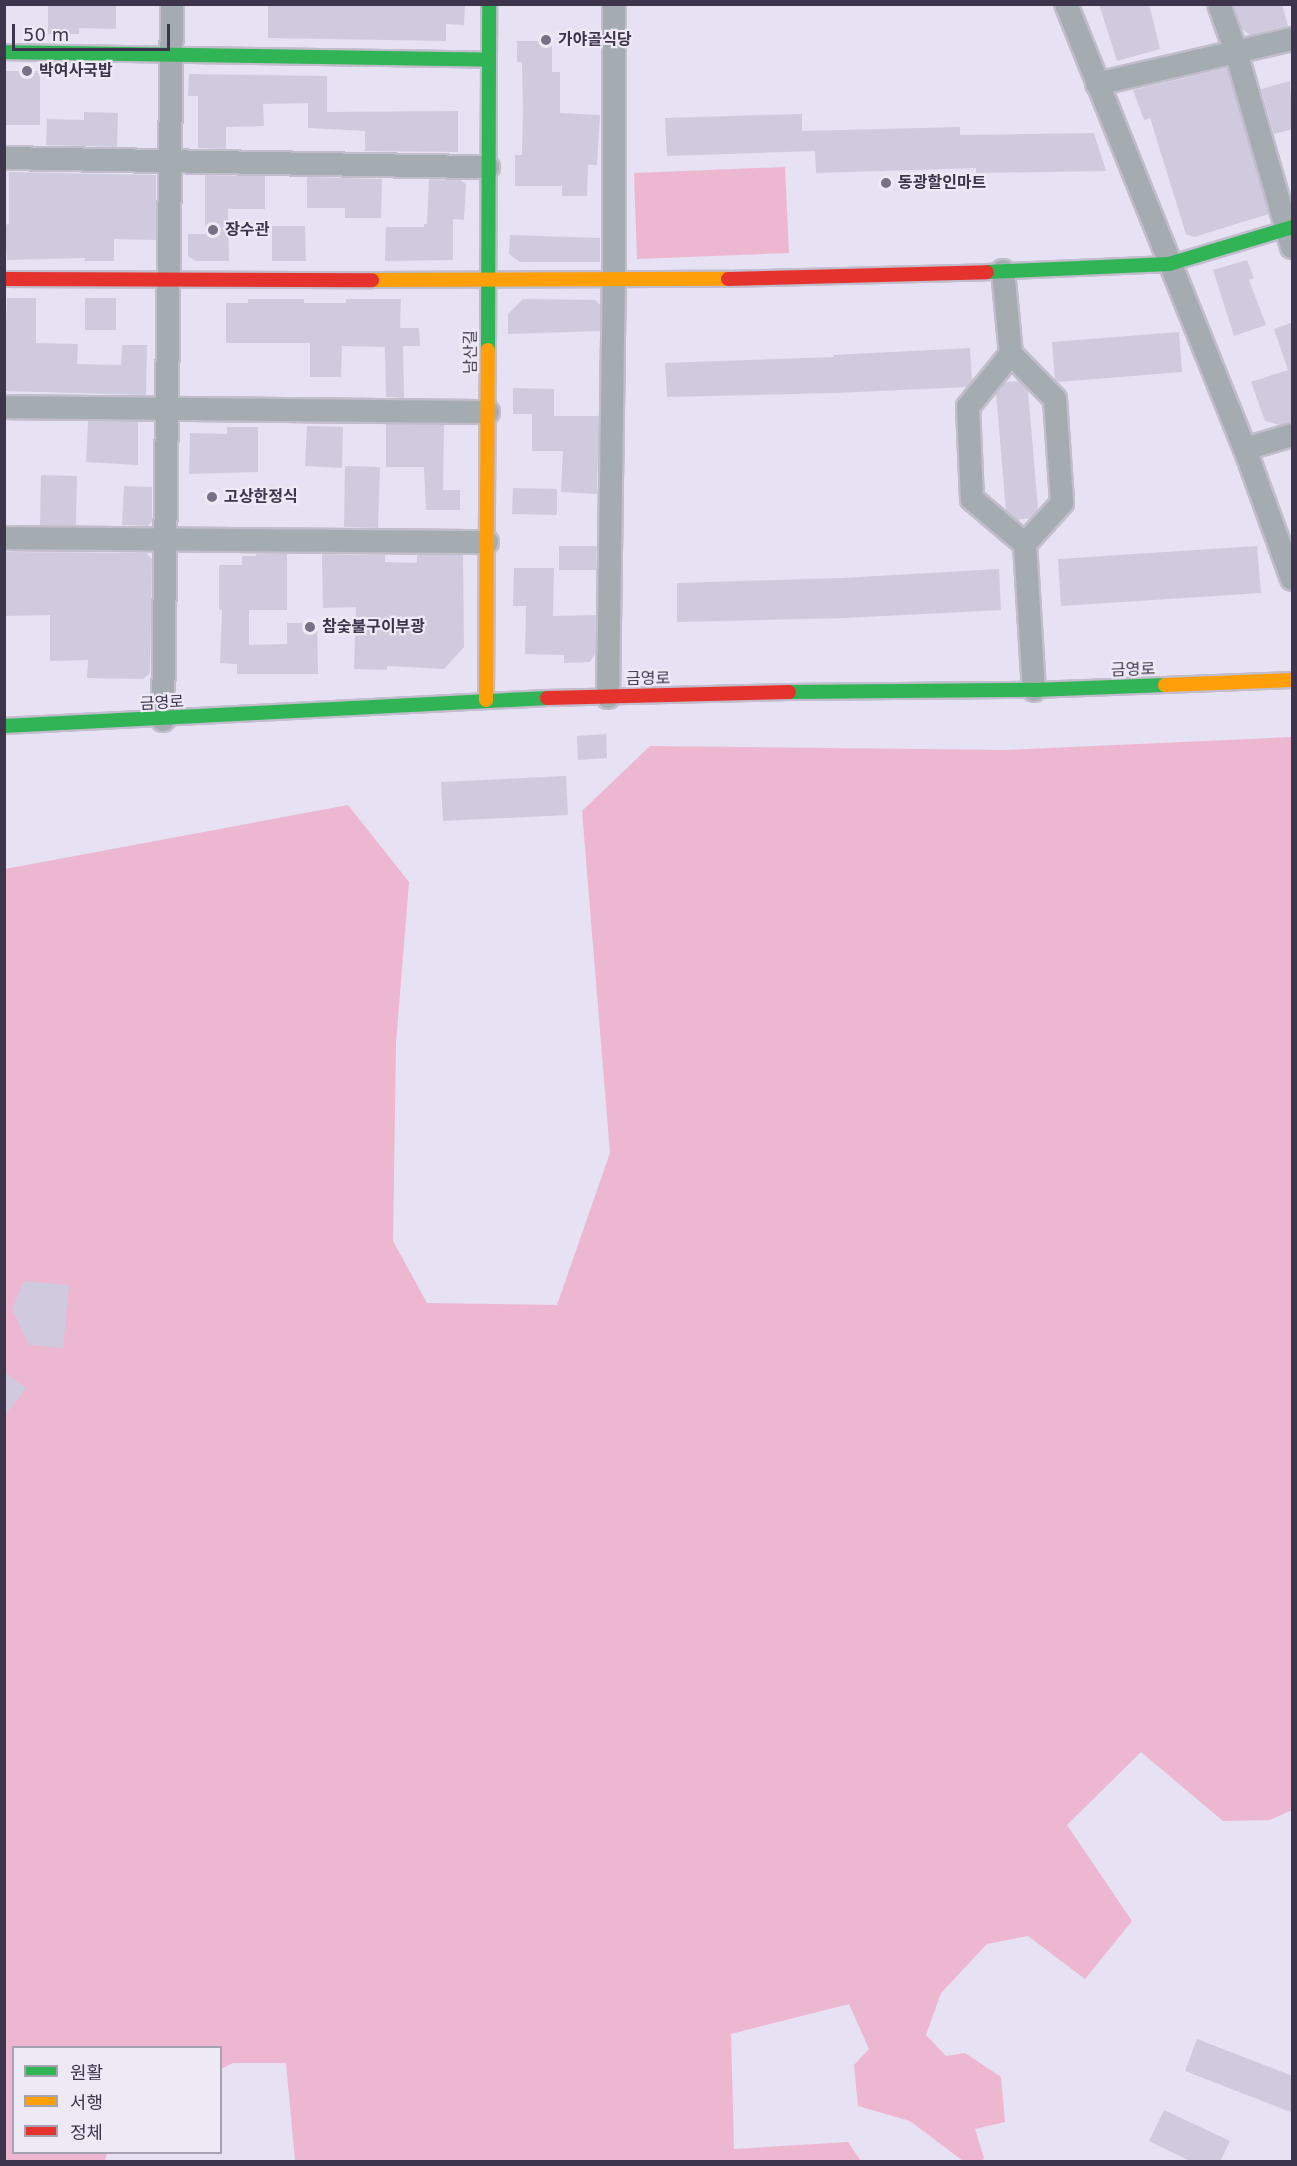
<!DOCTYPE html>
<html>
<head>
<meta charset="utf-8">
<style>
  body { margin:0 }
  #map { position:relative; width:1297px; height:2166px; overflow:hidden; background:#e6e1f3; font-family:"DejaVu Sans","Noto Sans KR",sans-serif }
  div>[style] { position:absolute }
  .green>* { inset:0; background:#edb7d1 }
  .building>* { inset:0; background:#d0cade }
  .roads { filter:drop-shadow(2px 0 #c1bdcc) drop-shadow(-2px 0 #c1bdcc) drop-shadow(0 2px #c1bdcc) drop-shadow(0 -2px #c1bdcc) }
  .street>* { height:22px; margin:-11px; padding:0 11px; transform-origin:11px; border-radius:11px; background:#a5acb1 }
  .fast>* { height:14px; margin:-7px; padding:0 7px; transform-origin:7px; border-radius:7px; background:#30b455 }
  .slow>* { height:14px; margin:-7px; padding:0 7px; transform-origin:7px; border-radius:7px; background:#ff9f0a }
  .jam>* { height:14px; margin:-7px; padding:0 7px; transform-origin:7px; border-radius:7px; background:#e5322d }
  .dots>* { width:16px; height:16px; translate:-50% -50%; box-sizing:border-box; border:3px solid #edeaf6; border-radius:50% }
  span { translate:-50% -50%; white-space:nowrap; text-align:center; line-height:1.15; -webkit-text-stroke:4.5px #edeaf6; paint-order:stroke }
  .poi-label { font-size:16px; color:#3c354b; font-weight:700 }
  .left { translate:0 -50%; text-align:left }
  .street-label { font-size:16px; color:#3c354b }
  .frame { position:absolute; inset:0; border:6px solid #3c354b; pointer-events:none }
  .legend { position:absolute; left:12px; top:2046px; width:210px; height:108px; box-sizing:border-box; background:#edeaf6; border:2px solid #a6a2b2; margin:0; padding:8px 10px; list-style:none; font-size:18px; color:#3c354b }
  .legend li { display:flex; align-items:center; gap:12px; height:30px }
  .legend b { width:30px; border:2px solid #a6a2b2 }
  .scale { position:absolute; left:12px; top:24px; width:158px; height:27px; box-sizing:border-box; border:3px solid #3c354b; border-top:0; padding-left:8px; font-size:18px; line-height:21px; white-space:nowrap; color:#3c354b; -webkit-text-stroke:4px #edeaf6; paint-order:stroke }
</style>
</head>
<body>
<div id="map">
  <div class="green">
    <i style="clip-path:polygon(785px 167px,789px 253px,637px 259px,634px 173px)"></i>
    <i style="clip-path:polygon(1292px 737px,1292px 1810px,1270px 1820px,1223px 1821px,1141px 1752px,1067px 1825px,1132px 1921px,1085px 1979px,1028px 1936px,987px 1944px,941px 1993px,926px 2035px,946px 2056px,965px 2053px,1001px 2077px,1005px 2122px,975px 2129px,984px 2158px,982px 2161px,963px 2161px,910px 2121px,858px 2106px,854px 2065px,869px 2049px,849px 2004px,731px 2034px,734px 2149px,848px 2142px,861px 2161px,295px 2161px,286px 2063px,233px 2063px,221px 2069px,220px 2048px,14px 2048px,14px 2152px,107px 2153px,105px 2161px,5px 2162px,5px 869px,348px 805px,409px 882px,396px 1043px,393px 1241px,427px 1303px,557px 1305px,610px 1153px,582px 811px,650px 746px,1007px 750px)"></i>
  </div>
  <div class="building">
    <i style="clip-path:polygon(48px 4px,116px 4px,116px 29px,79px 28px,79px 34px,48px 34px)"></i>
    <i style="clip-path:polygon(268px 4px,465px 4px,464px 25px,446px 24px,446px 41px,268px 38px)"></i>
    <i style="clip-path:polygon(1099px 4px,1149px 4px,1160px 49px,1117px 61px)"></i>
    <i style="clip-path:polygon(1233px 4px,1282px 4px,1288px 26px,1250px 35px,1242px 29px)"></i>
    <i style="clip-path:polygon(517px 41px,552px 41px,552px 72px,560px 72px,560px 113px,600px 115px,597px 165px,588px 165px,587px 196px,562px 196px,562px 186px,515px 186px,515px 155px,522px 155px,523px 109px,522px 62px,517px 62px)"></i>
    <i style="clip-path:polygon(1227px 68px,1269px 214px,1194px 237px,1186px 234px,1150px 118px,1144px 120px,1133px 90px)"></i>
    <i style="clip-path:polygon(6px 71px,40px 71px,40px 125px,6px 125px)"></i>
    <i style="clip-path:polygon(189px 74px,327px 76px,327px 112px,458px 111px,458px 152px,365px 151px,365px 131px,308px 128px,308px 103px,263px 104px,264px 126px,226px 127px,226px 149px,198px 148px,198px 96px,188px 96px)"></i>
    <i style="clip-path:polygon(1290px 81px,1293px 129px,1274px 134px,1261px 89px)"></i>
    <i style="clip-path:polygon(84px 112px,118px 113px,117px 147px,46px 145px,47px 119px,84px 120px)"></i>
    <i style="clip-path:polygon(802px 114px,802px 131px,960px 127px,960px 135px,1094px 133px,1106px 171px,976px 173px,976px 168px,816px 173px,815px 151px,667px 156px,665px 118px)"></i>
    <i style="clip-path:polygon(9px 172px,156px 175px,156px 240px,114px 239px,114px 261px,85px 261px,85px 258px,7px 260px,4px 225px,9px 224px)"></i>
    <i style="clip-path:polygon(205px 175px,265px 176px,265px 209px,228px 209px,229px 261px,196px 261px,188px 256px,188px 234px,205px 234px)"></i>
    <i style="clip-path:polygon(307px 177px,382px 179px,381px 218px,345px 218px,345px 208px,307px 208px)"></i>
    <i style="clip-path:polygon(429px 179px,460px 180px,466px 184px,464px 220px,453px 219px,453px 260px,385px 261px,386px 227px,424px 227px,424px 224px,427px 224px)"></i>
    <i style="clip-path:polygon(272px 226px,305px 226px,306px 261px,272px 261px)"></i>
    <i style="clip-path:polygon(510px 235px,600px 238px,600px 262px,520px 262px,509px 254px)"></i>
    <i style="clip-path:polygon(1247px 260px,1254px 278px,1249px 280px,1266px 325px,1234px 336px,1213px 270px)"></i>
    <i style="clip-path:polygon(7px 298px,36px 298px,36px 343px,78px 344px,77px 364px,121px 365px,122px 345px,147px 345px,146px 395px,4px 391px)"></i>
    <i style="clip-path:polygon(85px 298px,116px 298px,116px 330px,85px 330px)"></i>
    <i style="clip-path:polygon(248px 299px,304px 299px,304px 303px,346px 303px,346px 299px,401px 299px,400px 328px,419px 328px,420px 346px,403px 346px,404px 398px,386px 397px,385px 347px,342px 346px,341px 377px,310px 377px,310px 343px,226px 343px,226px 303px,248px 303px)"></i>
    <i style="clip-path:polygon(523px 299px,595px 300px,600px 304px,600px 331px,508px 334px,508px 314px)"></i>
    <i style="clip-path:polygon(1293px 322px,1293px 422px,1279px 425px,1265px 421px,1251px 382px,1288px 370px,1274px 329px)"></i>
    <i style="clip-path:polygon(1179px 332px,1182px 372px,1058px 382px,1055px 380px,1052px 342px)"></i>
    <i style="clip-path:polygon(970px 348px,972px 381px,967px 387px,835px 393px,667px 397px,665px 363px,834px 357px,833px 355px)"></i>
    <i style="clip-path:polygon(1018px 381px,1028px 390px,1038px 509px,1030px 518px,1017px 520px,1006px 511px,996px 393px,1006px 382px)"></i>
    <i style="clip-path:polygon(513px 388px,554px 389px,554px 416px,599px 416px,597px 494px,561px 492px,563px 451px,532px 451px,532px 414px,513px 414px)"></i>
    <i style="clip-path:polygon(88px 421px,138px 422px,138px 465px,86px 462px)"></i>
    <i style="clip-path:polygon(386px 424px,444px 425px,443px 490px,460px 490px,460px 510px,426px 510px,424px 467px,386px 467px)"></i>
    <i style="clip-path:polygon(307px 426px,343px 427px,342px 468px,305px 466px)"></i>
    <i style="clip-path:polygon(227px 427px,258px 427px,258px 472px,189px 474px,190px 433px,227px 434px)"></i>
    <i style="clip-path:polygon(345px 466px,380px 467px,378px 528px,344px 527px)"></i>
    <i style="clip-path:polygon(41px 475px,77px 476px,76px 525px,40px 525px)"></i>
    <i style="clip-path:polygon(124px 486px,152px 487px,152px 521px,148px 526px,122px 525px)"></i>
    <i style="clip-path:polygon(513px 488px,557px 489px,557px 515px,512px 514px)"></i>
    <i style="clip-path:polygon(559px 546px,597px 546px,596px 570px,559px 570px)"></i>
    <i style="clip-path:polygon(1257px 546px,1261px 593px,1061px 606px,1058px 559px)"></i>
    <i style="clip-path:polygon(4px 552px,146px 553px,152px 559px,150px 673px,143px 679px,87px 678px,88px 660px,50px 661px,50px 615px,4px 616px)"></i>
    <i style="clip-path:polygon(256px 554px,287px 554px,287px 610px,249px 610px,249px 645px,287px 644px,287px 623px,317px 623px,318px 674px,237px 674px,237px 664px,220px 663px,222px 610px,219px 610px,219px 565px,242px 565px,242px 556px,256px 556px)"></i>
    <i style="clip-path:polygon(322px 554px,385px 555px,385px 562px,417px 563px,417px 555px,463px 555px,464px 647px,444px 669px,387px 666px,387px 670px,354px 669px,356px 607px,323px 608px)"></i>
    <i style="clip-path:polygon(514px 568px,554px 568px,553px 616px,596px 615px,595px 654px,590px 662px,564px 663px,564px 655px,525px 654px,526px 606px,513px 606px)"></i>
    <i style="clip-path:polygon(999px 569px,1001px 610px,844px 618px,677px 622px,677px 583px,842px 578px)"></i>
    <i style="clip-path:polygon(606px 734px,607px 758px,578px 760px,577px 736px)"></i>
    <i style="clip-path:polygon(566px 776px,568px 815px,443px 821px,441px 782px)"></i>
    <i style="clip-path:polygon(24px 1281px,69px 1285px,63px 1348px,29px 1345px,12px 1309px)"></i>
    <i style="clip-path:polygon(4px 1372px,26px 1388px,4px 1417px)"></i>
    <i style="clip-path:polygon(1197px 2039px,1293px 2076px,1293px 2113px,1185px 2071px)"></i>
    <i style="clip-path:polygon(1164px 2110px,1230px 2141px,1220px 2162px,1192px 2162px,1149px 2141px)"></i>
  </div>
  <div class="roads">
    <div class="street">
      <i style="left:1066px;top:4px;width:480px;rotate:68.1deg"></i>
      <i style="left:1245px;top:449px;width:138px;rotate:70.1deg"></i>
      <i style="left:1219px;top:4px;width:51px;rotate:70.5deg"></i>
      <i style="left:1236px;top:52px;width:203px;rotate:74deg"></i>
      <i style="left:1097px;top:84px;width:200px;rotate:-13deg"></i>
      <i style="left:4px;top:158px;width:484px;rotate:1.1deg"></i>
      <i style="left:1003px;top:271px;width:83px;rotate:84.5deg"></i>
      <i style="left:1011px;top:354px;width:63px;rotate:45.6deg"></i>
      <i style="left:1055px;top:399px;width:104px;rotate:86.1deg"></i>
      <i style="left:1062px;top:503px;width:55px;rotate:132.1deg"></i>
      <i style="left:1011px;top:354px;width:68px;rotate:129.1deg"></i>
      <i style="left:968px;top:407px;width:92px;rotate:87.5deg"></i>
      <i style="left:972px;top:499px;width:70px;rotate:40.3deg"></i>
      <i style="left:1025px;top:544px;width:146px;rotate:86.5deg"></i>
      <i style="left:4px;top:407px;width:484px;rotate:0.6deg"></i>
      <i style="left:1245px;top:449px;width:49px;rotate:-16.6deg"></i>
      <i style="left:4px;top:538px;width:483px;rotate:0.5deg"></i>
      <i style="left:608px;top:697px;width:416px;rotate:-89.2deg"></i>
      <i style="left:614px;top:281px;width:277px;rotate:-90deg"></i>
      <i style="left:163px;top:720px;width:716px;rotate:-89.28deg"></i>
    </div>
    <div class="fast">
      <i style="left:4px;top:52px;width:485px;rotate:0.9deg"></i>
      <i style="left:987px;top:272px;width:182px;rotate:-2.5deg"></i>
      <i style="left:1169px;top:264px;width:128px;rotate:-16.7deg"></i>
      <i style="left:488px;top:350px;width:346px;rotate:-89.8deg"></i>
      <i style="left:789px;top:692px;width:245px;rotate:-0.5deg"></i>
      <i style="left:1034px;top:690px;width:131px;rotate:-2.2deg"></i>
      <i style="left:4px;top:726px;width:544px;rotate:-2.95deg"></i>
    </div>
    <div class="slow">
      <i style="left:372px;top:280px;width:356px;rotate:-0.2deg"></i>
      <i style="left:1165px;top:685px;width:127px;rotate:-2.3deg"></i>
      <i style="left:486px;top:700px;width:350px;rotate:-89.7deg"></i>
    </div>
    <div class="jam">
      <i style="left:4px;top:279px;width:368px;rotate:0.2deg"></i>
      <i style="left:728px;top:279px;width:259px;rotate:-1.5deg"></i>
      <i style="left:547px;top:698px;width:242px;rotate:-1.4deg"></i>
    </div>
  </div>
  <div class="dots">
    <i style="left:546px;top:40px;background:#787186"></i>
    <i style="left:27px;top:71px;background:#787186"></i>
    <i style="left:886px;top:183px;background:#787186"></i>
    <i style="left:213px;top:230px;background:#787186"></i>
    <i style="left:212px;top:497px;background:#787186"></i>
    <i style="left:310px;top:627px;background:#787186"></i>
  </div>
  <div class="poi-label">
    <span class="left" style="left:558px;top:40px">가야골식당</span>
    <span class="left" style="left:39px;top:71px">박여사국밥</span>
    <span class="left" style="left:898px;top:183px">동광할인마트</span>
    <span class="left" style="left:225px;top:230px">장수관</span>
    <span class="left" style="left:224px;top:497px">고상한정식</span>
    <span class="left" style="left:322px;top:627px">참숯불구이부광</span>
  </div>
  <div class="street-label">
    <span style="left:471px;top:352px;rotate:-90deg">남산길</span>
    <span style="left:1133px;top:670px;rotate:-2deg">금영로</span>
    <span style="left:648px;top:679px;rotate:-1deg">금영로</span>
    <span style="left:162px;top:703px;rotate:-3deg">금영로</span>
  </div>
  <div class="frame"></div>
  <ul class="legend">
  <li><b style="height:8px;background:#30b455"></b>원활</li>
  <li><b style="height:8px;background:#ff9f0a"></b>서행</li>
  <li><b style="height:8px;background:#e5322d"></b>정체</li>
  </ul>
  <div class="scale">50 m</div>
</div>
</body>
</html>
